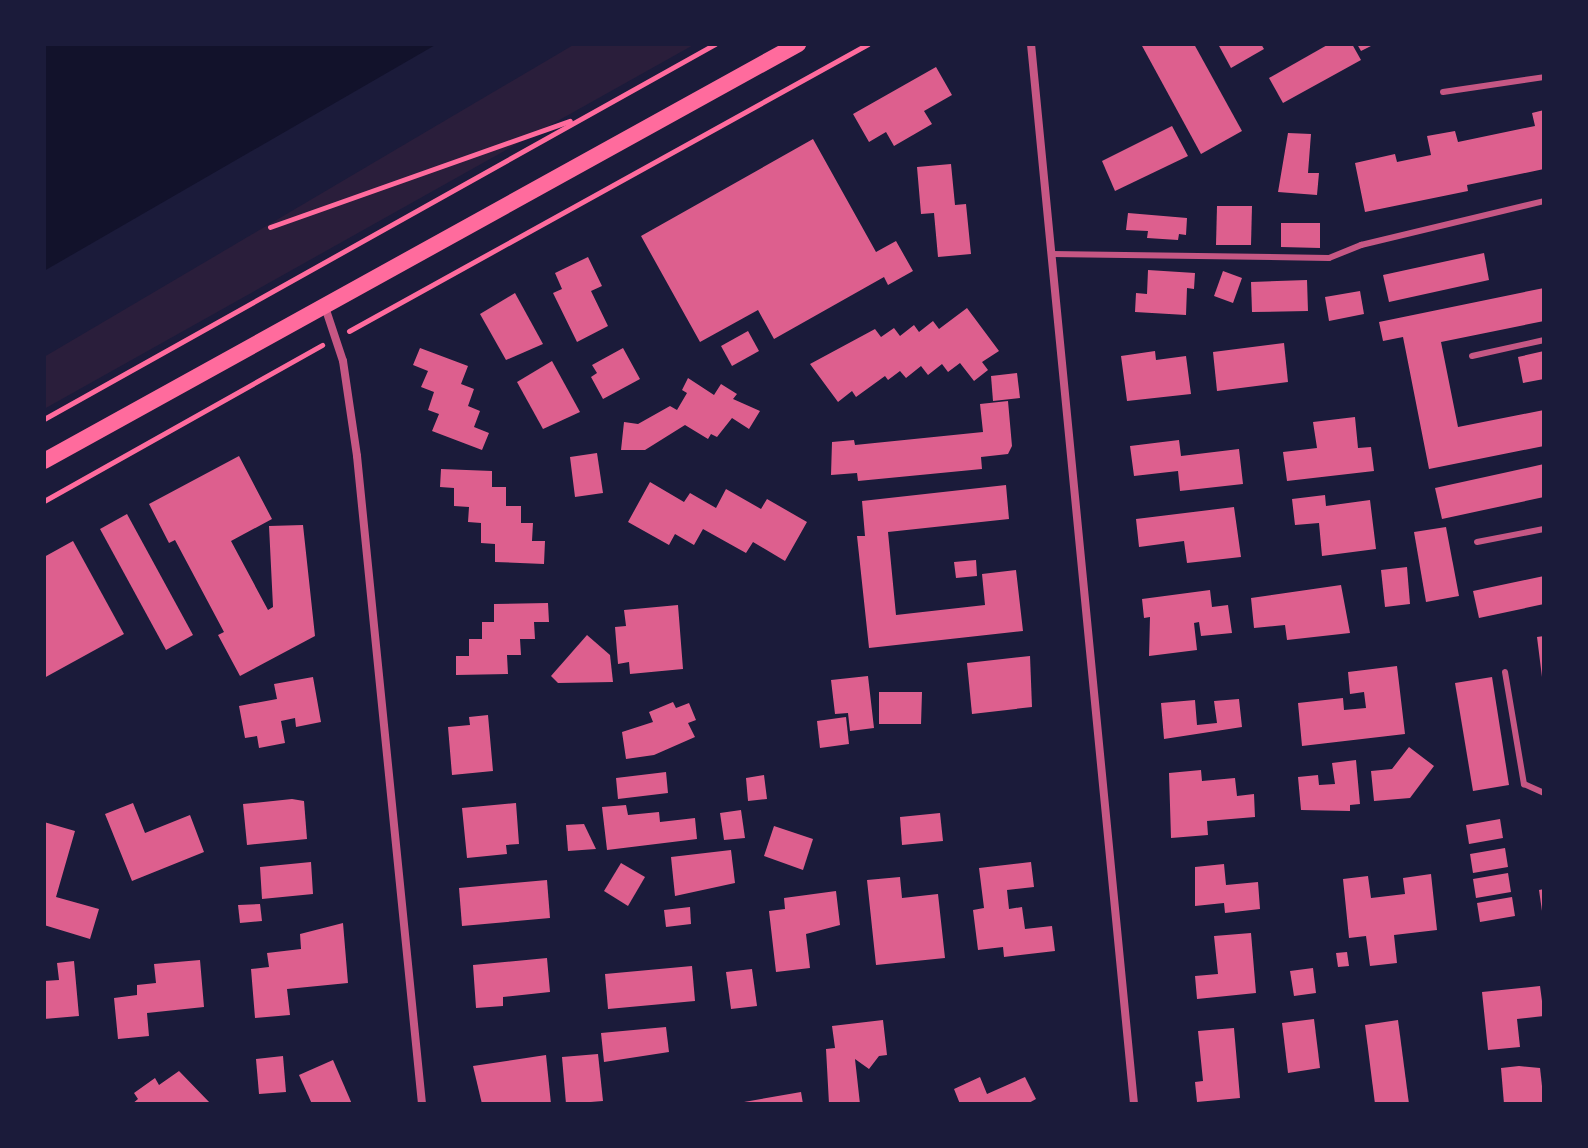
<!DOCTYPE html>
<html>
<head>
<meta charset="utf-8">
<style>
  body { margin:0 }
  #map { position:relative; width:1588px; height:1148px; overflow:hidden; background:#1b1b3a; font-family:Lato,sans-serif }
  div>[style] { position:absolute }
  .green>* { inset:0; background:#2a1e3b }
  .water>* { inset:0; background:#12122b }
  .building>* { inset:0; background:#dd5f8e }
  .path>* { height:5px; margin:-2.5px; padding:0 2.5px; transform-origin:2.5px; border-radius:2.5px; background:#ff6b9d }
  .service>* { height:6px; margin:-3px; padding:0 3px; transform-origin:3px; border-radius:3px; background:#c65784 }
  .minor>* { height:8px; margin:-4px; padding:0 4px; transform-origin:4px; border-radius:4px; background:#c65784 }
  .secondary>* { height:16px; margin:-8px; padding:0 8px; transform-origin:8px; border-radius:8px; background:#ff6b9d }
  span { translate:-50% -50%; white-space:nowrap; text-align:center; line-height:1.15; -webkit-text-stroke:6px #1b1b3a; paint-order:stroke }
  .frame { position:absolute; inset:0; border:46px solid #1b1b3a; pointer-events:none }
</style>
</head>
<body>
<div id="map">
  <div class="green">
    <i style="clip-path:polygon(575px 44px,695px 44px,44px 409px,44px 357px)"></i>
  </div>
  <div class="water">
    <i style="clip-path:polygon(44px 44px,437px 44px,44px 271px)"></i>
  </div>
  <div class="building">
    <i style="clip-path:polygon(1141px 44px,1194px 44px,1242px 131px,1201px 154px)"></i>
    <i style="clip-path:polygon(1218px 44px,1261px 44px,1264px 49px,1231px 68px)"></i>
    <i style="clip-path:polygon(1329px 44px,1352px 44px,1361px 60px,1283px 103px,1269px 78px)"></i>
    <i style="clip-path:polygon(1357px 44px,1375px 44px,1361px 51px)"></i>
    <i style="clip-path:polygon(936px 67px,952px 95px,924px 111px,932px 124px,894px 146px,886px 132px,869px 142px,853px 114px)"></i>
    <i style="clip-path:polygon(1544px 110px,1544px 169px,1467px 185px,1468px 191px,1365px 212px,1355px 163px,1395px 154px,1397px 162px,1431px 155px,1427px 136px,1455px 131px,1458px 142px,1535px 126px,1532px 113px)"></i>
    <i style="clip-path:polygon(1172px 126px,1188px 156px,1115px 191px,1102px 161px)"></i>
    <i style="clip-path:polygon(1288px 133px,1311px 134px,1308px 173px,1319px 173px,1317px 195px,1278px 192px)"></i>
    <i style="clip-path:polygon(813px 139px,876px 252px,896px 241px,913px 271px,888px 285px,884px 277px,774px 339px,758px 310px,700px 342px,641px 236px)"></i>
    <i style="clip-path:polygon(951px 164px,955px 205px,966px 204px,971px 254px,938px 257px,934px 213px,921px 214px,917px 167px)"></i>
    <i style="clip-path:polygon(1217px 206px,1252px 206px,1251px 245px,1216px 245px)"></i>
    <i style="clip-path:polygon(1128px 213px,1187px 218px,1186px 235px,1179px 234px,1178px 240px,1147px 238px,1148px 231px,1126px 230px)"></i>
    <i style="clip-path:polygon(1281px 223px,1320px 223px,1320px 248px,1281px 247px)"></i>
    <i style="clip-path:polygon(1484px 253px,1489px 280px,1389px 302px,1383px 275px)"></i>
    <i style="clip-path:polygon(588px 257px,602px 286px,591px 291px,608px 326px,577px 342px,553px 293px,562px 289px,555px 273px)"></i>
    <i style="clip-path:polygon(1148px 270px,1195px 273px,1194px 289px,1187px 288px,1186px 315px,1135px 312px,1136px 293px,1147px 294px)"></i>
    <i style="clip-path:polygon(1223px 271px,1242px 278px,1233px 303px,1214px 296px)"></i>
    <i style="clip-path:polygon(1307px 280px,1308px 311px,1252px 312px,1251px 282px)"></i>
    <i style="clip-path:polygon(1544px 288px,1544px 321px,1441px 342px,1458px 427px,1544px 410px,1544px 446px,1429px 469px,1403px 337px,1383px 341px,1379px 322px)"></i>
    <i style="clip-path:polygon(1360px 291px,1364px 314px,1329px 321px,1325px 297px)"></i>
    <i style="clip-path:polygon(515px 293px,543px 344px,506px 360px,480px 314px)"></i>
    <i style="clip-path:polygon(967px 308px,999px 351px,982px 362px,988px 370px,974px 381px,960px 363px,948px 372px,942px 364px,928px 375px,921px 366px,906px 378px,900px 371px,888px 380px,885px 376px,856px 397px,852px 391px,838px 402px,810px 364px,875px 329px,881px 337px,894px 328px,900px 336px,914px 325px,919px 332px,933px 321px,939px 329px)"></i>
    <i style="clip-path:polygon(748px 331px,759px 351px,732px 366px,721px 346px)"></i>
    <i style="clip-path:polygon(1284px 343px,1288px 382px,1217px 391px,1213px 352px)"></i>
    <i style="clip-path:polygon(420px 348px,468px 366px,461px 384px,474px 389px,468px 406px,480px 411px,474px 427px,489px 433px,482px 450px,432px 431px,439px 414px,428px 410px,434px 392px,421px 387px,428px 371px,413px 365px)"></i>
    <i style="clip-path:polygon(623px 348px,640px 379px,603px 399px,591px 377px,597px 373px,592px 365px)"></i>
    <i style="clip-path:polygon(1155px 351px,1156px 360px,1186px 356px,1191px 394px,1127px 401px,1121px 356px)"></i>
    <i style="clip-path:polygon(1544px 351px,1544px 379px,1523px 383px,1518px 357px)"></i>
    <i style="clip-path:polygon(552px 361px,580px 412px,543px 429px,517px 382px)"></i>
    <i style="clip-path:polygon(1017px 373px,1020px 398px,993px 401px,991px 376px)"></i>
    <i style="clip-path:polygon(688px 378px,714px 395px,721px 384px,737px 394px,733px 399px,760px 411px,749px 429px,732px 418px,717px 437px,711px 434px,708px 439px,685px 425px,645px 450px,621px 450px,624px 422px,638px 424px,670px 406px,677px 410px,687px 393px,682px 390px)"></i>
    <i style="clip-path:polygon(1008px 401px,1012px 446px,1008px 454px,981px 457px,982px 469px,858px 481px,857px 473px,831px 475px,832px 442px,854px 440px,855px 445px,983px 432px,980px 404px)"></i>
    <i style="clip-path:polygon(1355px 417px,1358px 448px,1371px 447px,1374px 471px,1287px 481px,1283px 452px,1317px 448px,1313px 422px)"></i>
    <i style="clip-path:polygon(1179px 440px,1181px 456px,1239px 449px,1243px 484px,1180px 491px,1178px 471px,1134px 476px,1130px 446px)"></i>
    <i style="clip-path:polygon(597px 453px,603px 493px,575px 497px,570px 457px)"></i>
    <i style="clip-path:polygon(239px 456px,272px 519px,231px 541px,268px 610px,273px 607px,269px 526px,303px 525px,315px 636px,240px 676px,218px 635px,224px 632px,175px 540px,169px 543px,149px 504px)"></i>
    <i style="clip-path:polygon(1544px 464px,1544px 497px,1442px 519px,1435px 488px)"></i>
    <i style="clip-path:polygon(441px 469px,492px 471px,492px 487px,506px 487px,506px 506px,521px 506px,521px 523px,533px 523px,532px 541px,545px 541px,544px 564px,495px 562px,495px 544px,481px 543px,481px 523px,468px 522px,469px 507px,454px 506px,454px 488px,440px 487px)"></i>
    <i style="clip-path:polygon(650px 482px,684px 502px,690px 493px,716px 508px,726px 489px,761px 509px,767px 499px,807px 522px,785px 561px,753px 542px,746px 553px,703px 529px,694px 545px,675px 534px,669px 545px,628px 522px)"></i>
    <i style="clip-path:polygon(1006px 485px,1009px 519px,888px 532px,896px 615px,985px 605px,982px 574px,1016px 570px,1023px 631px,869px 648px,857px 536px,865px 536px,862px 501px)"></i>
    <i style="clip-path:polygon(1325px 495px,1326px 506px,1370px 500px,1376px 549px,1322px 556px,1319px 523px,1295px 525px,1292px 499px)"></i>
    <i style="clip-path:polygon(1234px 507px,1241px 557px,1187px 563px,1184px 541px,1139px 547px,1136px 519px)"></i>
    <i style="clip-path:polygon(127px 514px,193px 635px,166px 650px,100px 529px)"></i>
    <i style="clip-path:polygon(1446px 527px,1459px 596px,1426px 602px,1414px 532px)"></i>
    <i style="clip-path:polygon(73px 541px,124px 634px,44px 678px,44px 557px)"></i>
    <i style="clip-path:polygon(976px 560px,977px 576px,956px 578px,954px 562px)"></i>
    <i style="clip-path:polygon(1407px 567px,1410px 604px,1385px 607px,1381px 570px)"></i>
    <i style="clip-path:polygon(1544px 576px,1544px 604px,1479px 618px,1473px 591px)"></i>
    <i style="clip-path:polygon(1341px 585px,1350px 633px,1287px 640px,1285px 625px,1254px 628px,1251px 598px)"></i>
    <i style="clip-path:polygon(1210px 590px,1212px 607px,1228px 605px,1232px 633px,1201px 636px,1199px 622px,1194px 623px,1197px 650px,1149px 656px,1150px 617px,1144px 618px,1142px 599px)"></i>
    <i style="clip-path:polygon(548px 603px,549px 622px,534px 622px,535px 639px,520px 639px,521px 655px,507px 655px,508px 674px,456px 675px,456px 656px,469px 656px,469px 639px,482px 639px,482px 622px,494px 622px,494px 604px)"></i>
    <i style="clip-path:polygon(678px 605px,683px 669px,630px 674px,629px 662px,618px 664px,615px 627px,626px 626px,624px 610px)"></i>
    <i style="clip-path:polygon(587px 635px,610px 655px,613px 682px,558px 683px,551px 676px)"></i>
    <i style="clip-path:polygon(1544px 636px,1544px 677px,1542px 677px,1537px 637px)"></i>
    <i style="clip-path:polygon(1030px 656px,1032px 707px,972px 714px,967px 663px)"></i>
    <i style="clip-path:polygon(1397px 666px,1405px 734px,1302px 746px,1298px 703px,1343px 698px,1344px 710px,1366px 708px,1364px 692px,1350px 694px,1348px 672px)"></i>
    <i style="clip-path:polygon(868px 676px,874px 728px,850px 731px,848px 713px,835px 714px,831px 680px)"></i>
    <i style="clip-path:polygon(313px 677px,321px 722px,296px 727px,295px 718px,281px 721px,285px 743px,259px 748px,257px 736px,245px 738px,239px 706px,277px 699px,274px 684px)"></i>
    <i style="clip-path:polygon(1492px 677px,1509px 785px,1473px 791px,1455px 683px)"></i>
    <i style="clip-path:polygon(879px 692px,922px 692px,921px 724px,879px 724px)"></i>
    <i style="clip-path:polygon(1239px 699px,1242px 727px,1164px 739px,1161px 703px,1195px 700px,1197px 725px,1217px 723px,1214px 701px)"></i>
    <i style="clip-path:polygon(673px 702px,676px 708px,689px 703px,696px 720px,688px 723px,695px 737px,654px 755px,626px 759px,622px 732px,653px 722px,649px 712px)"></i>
    <i style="clip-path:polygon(488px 715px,493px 771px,452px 775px,448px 727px,470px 725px,469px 717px)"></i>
    <i style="clip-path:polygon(846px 717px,849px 744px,820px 748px,817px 721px)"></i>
    <i style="clip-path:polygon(1409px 747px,1434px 766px,1410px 798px,1374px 801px,1371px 771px,1392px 769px)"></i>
    <i style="clip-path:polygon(1356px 760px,1360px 804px,1350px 805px,1350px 811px,1301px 810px,1298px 777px,1318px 775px,1319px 785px,1335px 784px,1332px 763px)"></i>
    <i style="clip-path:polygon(1201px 770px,1202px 781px,1235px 778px,1237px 796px,1254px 794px,1255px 817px,1207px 821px,1208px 835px,1171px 838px,1169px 773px)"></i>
    <i style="clip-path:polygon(666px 772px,668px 793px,618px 799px,616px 778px)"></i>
    <i style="clip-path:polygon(764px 775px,767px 799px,748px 801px,746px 778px)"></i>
    <i style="clip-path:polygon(292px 799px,304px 801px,307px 839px,247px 845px,243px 804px)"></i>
    <i style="clip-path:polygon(133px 803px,145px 833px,190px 815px,204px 852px,132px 881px,105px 814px)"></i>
    <i style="clip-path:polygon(516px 803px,519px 844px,506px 845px,507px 854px,467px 858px,462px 808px)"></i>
    <i style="clip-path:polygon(626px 805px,628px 815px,659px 812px,660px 822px,695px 818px,697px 839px,607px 850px,602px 807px)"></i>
    <i style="clip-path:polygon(741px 810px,745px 838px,724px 840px,720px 813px)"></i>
    <i style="clip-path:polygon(940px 813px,943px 841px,902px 845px,900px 817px)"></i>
    <i style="clip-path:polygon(1500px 819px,1503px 838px,1469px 844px,1466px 825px)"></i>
    <i style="clip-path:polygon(44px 822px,75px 831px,56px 897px,99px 909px,90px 939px,44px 925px)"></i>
    <i style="clip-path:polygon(584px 824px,596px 849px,568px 851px,566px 825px)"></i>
    <i style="clip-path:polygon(774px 826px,813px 839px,803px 870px,764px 856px)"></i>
    <i style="clip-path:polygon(1505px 848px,1508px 867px,1473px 873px,1470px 854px)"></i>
    <i style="clip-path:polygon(731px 850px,735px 883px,675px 896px,671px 857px)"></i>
    <i style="clip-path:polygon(311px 862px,313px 894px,262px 899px,260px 867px)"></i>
    <i style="clip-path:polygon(1031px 862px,1034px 887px,1007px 890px,1009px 909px,1022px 907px,1025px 929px,1052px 926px,1055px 951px,1004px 957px,1003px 947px,978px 950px,973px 910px,984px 908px,979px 868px)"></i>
    <i style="clip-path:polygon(621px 863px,645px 877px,628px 906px,604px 891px)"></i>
    <i style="clip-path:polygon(1224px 864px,1226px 885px,1258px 882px,1260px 909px,1225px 913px,1224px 903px,1195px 906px,1195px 867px)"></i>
    <i style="clip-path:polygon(1508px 873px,1511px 892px,1476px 898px,1473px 879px)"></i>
    <i style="clip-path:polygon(1431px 874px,1437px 930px,1394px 935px,1397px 963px,1370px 966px,1366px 936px,1349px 938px,1343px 879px,1368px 876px,1371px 898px,1405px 894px,1403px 878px)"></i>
    <i style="clip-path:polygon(900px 877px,902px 898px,938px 894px,945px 958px,876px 965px,867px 880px)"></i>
    <i style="clip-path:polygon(547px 880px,550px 918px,462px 926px,459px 888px)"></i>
    <i style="clip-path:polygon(1544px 889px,1544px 911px,1542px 911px,1539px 890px)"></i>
    <i style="clip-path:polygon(836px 891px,840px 925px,806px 934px,810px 968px,776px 972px,769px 911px,785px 909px,784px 898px)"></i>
    <i style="clip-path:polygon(1512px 897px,1515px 916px,1480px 922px,1477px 903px)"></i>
    <i style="clip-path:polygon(260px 904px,262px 921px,240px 923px,238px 905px)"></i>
    <i style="clip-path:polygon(690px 907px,691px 924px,666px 927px,664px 910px)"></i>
    <i style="clip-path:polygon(343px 923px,348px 983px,287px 989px,290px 1015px,255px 1018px,251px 969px,269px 967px,267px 953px,301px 949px,300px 934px)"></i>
    <i style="clip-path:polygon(1251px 933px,1256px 993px,1197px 999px,1195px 976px,1218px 974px,1214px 936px)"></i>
    <i style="clip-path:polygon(1347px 952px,1349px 966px,1338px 967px,1336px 953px)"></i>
    <i style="clip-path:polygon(547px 958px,550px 992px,503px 997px,503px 1006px,476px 1008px,473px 965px)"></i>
    <i style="clip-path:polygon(200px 960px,204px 1007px,147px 1013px,149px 1036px,118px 1039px,114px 998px,137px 995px,137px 985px,156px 983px,154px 964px)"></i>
    <i style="clip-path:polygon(74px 961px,79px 1016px,44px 1019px,44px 981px,59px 980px,57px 963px)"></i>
    <i style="clip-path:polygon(692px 966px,695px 1001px,608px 1009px,605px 974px)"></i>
    <i style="clip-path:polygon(1313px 968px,1316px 993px,1294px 996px,1290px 971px)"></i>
    <i style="clip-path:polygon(752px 969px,757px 1006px,731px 1009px,726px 972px)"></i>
    <i style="clip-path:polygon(1540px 986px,1544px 1016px,1517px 1019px,1520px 1047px,1488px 1050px,1482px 992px)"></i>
    <i style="clip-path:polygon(1314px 1019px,1320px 1068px,1288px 1073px,1282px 1023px)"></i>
    <i style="clip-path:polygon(883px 1020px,887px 1055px,879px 1056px,869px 1069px,855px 1059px,860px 1104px,829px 1104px,826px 1049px,835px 1048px,832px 1026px)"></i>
    <i style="clip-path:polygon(1398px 1020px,1409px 1104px,1375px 1104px,1365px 1025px)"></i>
    <i style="clip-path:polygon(666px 1027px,669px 1052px,604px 1062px,601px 1033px)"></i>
    <i style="clip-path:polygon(1234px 1028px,1240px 1098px,1197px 1102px,1195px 1082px,1203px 1081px,1198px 1031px)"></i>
    <i style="clip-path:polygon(598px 1054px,603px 1101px,566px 1104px,562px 1057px)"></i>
    <i style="clip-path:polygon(546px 1055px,551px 1104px,482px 1104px,473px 1066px)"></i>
    <i style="clip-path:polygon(283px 1056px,286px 1092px,259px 1094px,256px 1059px)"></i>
    <i style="clip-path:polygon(333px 1060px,352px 1104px,312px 1104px,299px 1075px)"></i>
    <i style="clip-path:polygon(1519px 1066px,1540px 1068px,1544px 1104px,1504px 1104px,1501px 1068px)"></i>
    <i style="clip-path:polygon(179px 1071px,211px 1104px,132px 1104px,138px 1099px,134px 1093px,155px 1078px,159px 1085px)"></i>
    <i style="clip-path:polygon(980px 1077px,987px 1094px,1025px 1077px,1036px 1099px,1027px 1104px,960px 1104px,954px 1089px)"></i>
    <i style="clip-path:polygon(801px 1092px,803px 1104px,744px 1104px,744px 1102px)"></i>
  </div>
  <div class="path">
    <i style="left:270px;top:227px;width:318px;rotate:-19.5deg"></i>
    <i style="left:349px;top:331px;width:593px;rotate:-28.94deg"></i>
    <i style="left:44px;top:419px;width:769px;rotate:-29.2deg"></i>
    <i style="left:44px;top:501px;width:319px;rotate:-29.3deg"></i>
  </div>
  <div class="service">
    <i style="left:1443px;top:92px;width:102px;rotate:-8.4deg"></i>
    <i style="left:1051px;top:254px;width:278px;rotate:0.8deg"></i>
    <i style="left:1329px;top:258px;width:35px;rotate:-22deg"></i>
    <i style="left:1361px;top:245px;width:188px;rotate:-13.5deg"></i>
    <i style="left:1472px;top:356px;width:74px;rotate:-12.5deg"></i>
    <i style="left:1477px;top:542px;width:68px;rotate:-11deg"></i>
    <i style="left:1505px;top:672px;width:114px;rotate:80.4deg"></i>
    <i style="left:1524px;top:784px;width:22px;rotate:24deg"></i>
  </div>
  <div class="minor">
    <i style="left:1031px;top:44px;width:1065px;rotate:84.45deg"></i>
    <i style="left:325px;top:307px;width:57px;rotate:71.6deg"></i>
    <i style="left:343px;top:361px;width:96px;rotate:81.6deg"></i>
    <i style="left:357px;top:456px;width:651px;rotate:84.27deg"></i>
  </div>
  <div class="secondary">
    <i style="left:44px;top:461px;width:862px;rotate:-28.94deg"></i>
  </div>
  <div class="frame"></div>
</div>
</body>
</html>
